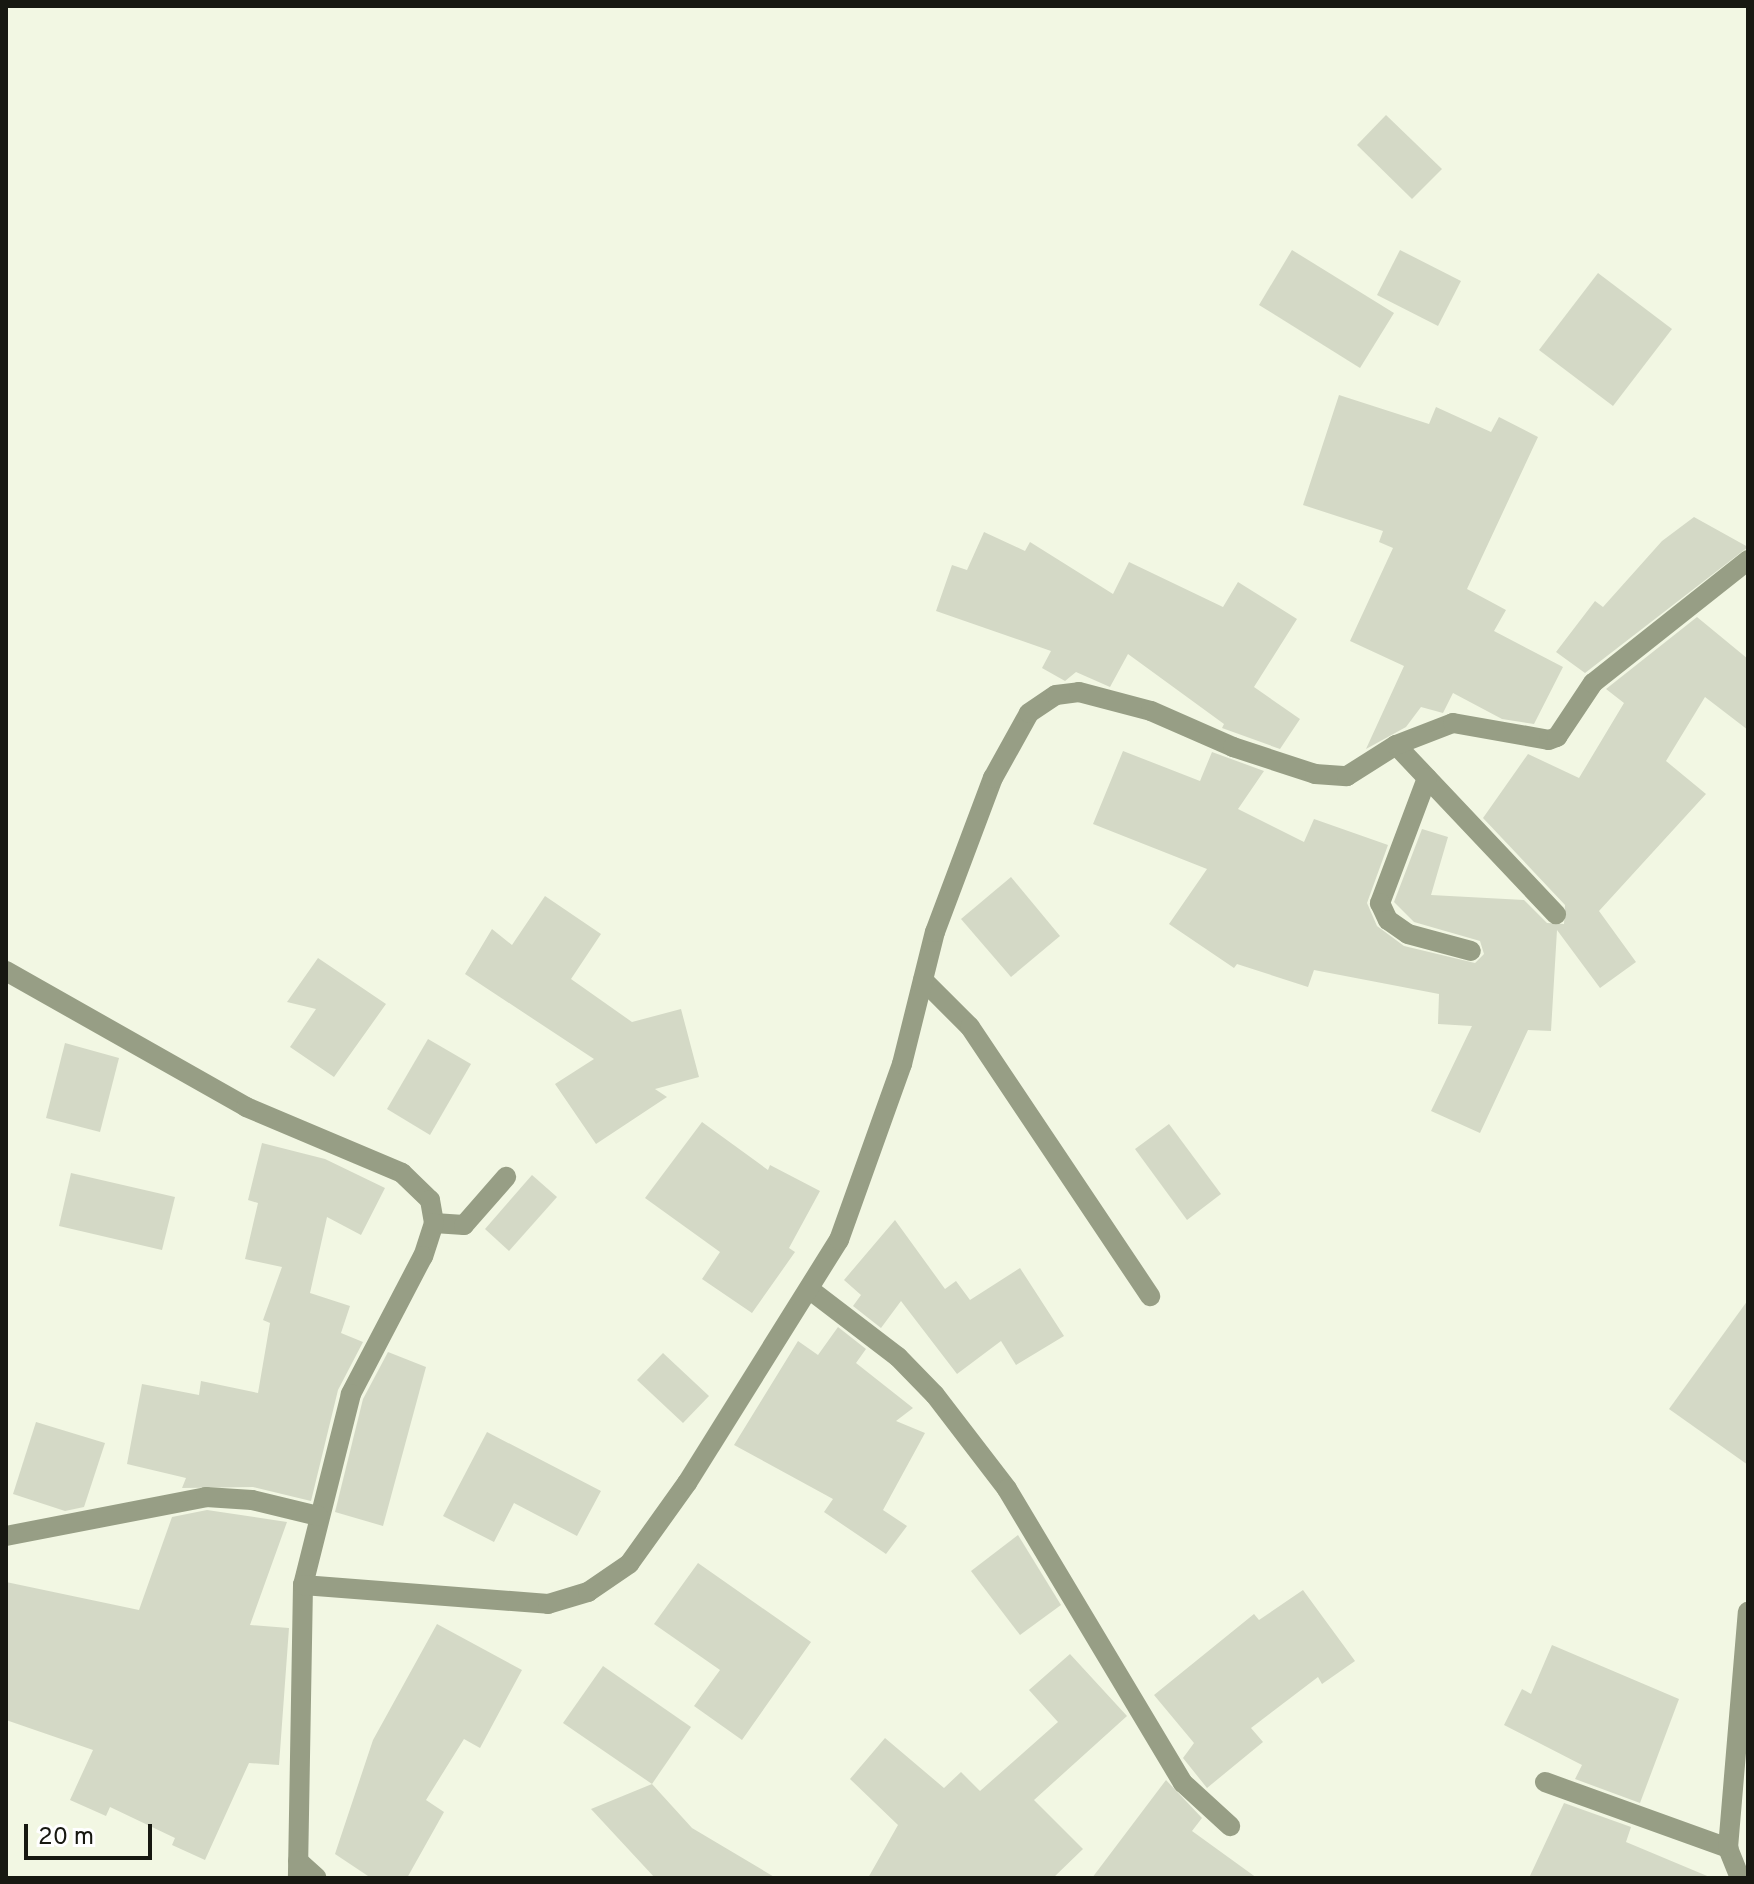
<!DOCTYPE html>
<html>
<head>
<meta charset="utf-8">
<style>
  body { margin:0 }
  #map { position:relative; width:1754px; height:1884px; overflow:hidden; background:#f2f7e3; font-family:Overpass,sans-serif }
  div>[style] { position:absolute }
  .building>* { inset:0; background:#d4d9c6 }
  .lane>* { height:20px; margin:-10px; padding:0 10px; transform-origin:10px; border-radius:10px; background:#979e85 }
  .street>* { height:20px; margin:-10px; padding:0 10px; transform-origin:10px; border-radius:10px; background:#979e85 }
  span { translate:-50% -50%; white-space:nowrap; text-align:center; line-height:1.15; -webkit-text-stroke:7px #fff; paint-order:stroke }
  .frame { position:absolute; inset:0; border:8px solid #171811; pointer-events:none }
  .scale { position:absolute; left:24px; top:1824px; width:128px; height:36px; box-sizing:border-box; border:4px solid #171811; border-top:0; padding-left:10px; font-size:24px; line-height:28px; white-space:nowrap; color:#171811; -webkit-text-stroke:6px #fff; paint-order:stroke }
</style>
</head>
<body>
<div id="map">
  <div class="building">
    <i style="clip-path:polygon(1386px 115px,1442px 169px,1412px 199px,1357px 145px)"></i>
    <i style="clip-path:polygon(1292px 250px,1394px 313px,1360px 368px,1259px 305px)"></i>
    <i style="clip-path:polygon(1400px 250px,1461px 281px,1438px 326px,1377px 295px)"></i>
    <i style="clip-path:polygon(1598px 273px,1672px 329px,1613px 406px,1539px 350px)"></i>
    <i style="clip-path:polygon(1339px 395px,1429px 424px,1436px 407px,1491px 432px,1499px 417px,1538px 437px,1467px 589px,1506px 610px,1494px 631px,1563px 667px,1534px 724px,1502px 719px,1453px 693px,1443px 713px,1421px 707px,1406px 727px,1366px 749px,1404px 666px,1350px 641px,1393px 548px,1379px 542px,1383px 531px,1303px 505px)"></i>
    <i style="clip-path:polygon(1694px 517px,1748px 547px,1585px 673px,1556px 652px,1595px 601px,1603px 607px,1662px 541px)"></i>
    <i style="clip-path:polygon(984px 532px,1025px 551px,1030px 542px,1113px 594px,1129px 562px,1223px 607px,1238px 582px,1297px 619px,1254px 687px,1300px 719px,1280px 749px,1222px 728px,1224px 724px,1128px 654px,1110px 687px,1076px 672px,1065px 681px,1042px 668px,1051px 651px,936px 611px,952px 565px,967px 570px)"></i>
    <i style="clip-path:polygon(1697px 617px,1748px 659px,1748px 730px,1705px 697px,1666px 761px,1706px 794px,1599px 911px,1636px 962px,1600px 988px,1557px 930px,1551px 1031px,1528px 1030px,1480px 1133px,1431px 1111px,1472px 1026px,1438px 1024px,1439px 994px,1314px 970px,1308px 987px,1237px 964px,1234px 968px,1169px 924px,1207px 869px,1093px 824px,1123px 751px,1200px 781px,1212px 752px,1264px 771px,1238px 809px,1304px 842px,1314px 819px,1388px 845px,1367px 903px,1377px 926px,1404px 946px,1475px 963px,1484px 954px,1480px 941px,1414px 922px,1394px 902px,1422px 829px,1448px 837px,1431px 895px,1524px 900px,1547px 923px,1564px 924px,1565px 905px,1483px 818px,1528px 754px,1579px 778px,1624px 703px,1606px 689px)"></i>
    <i style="clip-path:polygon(1011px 877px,1060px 936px,1011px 977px,961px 919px)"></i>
    <i style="clip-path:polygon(545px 896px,601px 934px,571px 979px,632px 1022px,681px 1009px,699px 1077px,655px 1089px,667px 1097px,596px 1144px,555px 1084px,594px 1059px,465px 974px,492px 929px,512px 945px)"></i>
    <i style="clip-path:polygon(318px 958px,386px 1004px,334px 1077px,290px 1047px,316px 1009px,287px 1002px)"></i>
    <i style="clip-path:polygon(428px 1039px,471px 1064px,430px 1135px,387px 1109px)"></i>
    <i style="clip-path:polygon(65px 1043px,119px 1058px,100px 1132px,46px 1118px)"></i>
    <i style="clip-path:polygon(702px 1122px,768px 1170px,770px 1165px,820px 1191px,789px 1248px,795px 1252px,752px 1313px,702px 1279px,720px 1252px,645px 1198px)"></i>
    <i style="clip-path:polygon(1169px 1124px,1221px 1194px,1187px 1220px,1135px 1149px)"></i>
    <i style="clip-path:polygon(262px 1143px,325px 1159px,385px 1188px,361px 1235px,327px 1217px,310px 1293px,350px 1306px,341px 1333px,363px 1342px,338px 1390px,311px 1501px,253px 1487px,182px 1488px,186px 1478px,127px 1464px,142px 1384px,199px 1395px,201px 1381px,258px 1393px,270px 1323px,263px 1320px,282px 1267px,245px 1259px,258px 1203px,248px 1200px)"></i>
    <i style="clip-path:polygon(71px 1173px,175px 1197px,162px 1250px,59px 1226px)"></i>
    <i style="clip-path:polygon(532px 1175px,557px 1197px,509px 1251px,485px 1229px)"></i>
    <i style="clip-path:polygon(895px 1220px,945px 1289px,956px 1281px,970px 1300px,1020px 1268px,1064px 1336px,1016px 1365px,1001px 1341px,957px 1374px,901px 1301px,881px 1328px,853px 1306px,861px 1295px,844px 1280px)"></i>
    <i style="clip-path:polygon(1748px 1300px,1748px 1465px,1669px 1409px)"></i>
    <i style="clip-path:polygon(838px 1327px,866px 1349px,856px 1363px,913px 1408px,896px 1421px,925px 1433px,883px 1510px,907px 1526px,886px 1554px,824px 1512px,833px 1499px,734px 1445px,798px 1341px,818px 1355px)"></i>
    <i style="clip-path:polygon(388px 1352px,426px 1367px,383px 1526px,335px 1512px,363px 1399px)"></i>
    <i style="clip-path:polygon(663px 1353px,709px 1396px,683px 1423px,637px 1380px)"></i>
    <i style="clip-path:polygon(36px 1422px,105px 1443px,84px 1507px,65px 1511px,13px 1494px)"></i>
    <i style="clip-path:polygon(487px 1432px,601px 1491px,577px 1536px,514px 1503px,494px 1542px,443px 1516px)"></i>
    <i style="clip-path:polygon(207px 1510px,287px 1522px,250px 1625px,289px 1628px,279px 1765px,249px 1763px,205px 1860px,172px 1845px,175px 1838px,110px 1807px,106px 1816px,70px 1800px,93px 1750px,6px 1720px,6px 1582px,139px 1610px,172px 1517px)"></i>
    <i style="clip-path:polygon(1018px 1535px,1061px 1605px,1020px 1635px,971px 1571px)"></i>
    <i style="clip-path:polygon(698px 1563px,811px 1642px,742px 1740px,694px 1706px,720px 1670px,654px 1624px)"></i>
    <i style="clip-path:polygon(1303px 1590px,1355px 1661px,1322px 1684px,1318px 1677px,1251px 1728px,1263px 1742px,1207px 1788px,1183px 1758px,1194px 1743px,1154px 1695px,1254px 1614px,1259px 1620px)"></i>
    <i style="clip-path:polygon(437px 1624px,522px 1670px,480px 1748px,464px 1739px,426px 1800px,444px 1812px,407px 1878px,371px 1878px,335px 1854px,373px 1740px)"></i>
    <i style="clip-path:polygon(1552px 1645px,1679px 1699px,1640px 1803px,1575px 1779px,1582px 1765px,1504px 1725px,1522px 1689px,1531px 1694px)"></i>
    <i style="clip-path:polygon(1070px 1654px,1127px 1716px,1034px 1800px,1083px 1849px,1053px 1878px,868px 1878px,898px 1825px,850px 1779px,885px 1738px,944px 1788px,961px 1772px,980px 1791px,1058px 1722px,1029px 1690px)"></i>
    <i style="clip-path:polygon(603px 1666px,691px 1727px,652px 1784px,563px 1723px)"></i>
    <i style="clip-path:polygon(1166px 1780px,1202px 1818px,1192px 1831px,1257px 1878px,1092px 1878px)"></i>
    <i style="clip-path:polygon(652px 1784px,692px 1828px,776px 1878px,655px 1878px,591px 1809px)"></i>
    <i style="clip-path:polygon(1564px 1803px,1631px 1827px,1626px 1842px,1712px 1878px,1529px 1878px)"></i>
  </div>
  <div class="lane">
    <i style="left:923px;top:980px;width:66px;rotate:45deg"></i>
    <i style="left:970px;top:1027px;width:324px;rotate:56.2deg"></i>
    <i style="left:434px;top:1223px;width:30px;rotate:4deg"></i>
    <i style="left:464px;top:1225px;width:64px;rotate:-48.8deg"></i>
  </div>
  <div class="street">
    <i style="left:1396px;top:745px;width:233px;rotate:46.6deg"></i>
    <i style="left:1427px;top:778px;width:134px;rotate:110.6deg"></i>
    <i style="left:1380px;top:903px;width:19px;rotate:65deg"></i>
    <i style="left:1388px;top:920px;width:24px;rotate:35deg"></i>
    <i style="left:1408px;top:934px;width:65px;rotate:15.1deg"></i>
    <i style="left:6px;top:971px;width:276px;rotate:29.5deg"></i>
    <i style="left:246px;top:1107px;width:169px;rotate:22.9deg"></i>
    <i style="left:402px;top:1173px;width:39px;rotate:44deg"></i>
    <i style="left:430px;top:1200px;width:23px;rotate:80deg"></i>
    <i style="left:434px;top:1223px;width:35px;rotate:108deg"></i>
    <i style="left:423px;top:1256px;width:156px;rotate:117.6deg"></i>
    <i style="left:351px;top:1394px;width:197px;rotate:104.1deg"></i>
    <i style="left:303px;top:1585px;width:293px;rotate:91deg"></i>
    <i style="left:809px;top:1289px;width:112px;rotate:37.4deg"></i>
    <i style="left:898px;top:1357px;width:53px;rotate:45.8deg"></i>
    <i style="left:935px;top:1395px;width:118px;rotate:52.5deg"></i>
    <i style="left:1007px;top:1489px;width:343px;rotate:59.1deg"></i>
    <i style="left:1183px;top:1783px;width:64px;rotate:42.5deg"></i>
    <i style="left:6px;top:1536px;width:204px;rotate:-11deg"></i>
    <i style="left:206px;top:1497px;width:46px;rotate:3.7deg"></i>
    <i style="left:252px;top:1500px;width:68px;rotate:13.6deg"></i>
    <i style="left:303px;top:1585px;width:246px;rotate:4.4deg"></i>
    <i style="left:548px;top:1604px;width:42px;rotate:-16.7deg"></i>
    <i style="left:588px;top:1592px;width:50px;rotate:-34.3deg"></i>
    <i style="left:629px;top:1564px;width:100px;rotate:-54.4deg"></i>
    <i style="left:687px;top:1483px;width:287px;rotate:-58deg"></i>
    <i style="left:839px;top:1240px;width:187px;rotate:-70.3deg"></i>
    <i style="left:902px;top:1064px;width:136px;rotate:-76deg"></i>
    <i style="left:935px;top:932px;width:165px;rotate:-69.4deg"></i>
    <i style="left:993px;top:778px;width:74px;rotate:-61deg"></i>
    <i style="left:1029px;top:713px;width:32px;rotate:-34deg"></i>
    <i style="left:1056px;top:695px;width:23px;rotate:-7deg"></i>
    <i style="left:1079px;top:692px;width:74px;rotate:14.8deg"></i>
    <i style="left:1151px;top:711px;width:90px;rotate:23.7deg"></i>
    <i style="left:1233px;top:747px;width:86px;rotate:18.2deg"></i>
    <i style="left:1315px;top:774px;width:32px;rotate:4deg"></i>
    <i style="left:1347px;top:776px;width:58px;rotate:-32.3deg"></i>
    <i style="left:1396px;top:745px;width:61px;rotate:-21.1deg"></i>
    <i style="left:1453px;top:723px;width:97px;rotate:10deg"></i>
    <i style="left:1549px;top:740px;width:9px;rotate:-21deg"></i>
    <i style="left:1557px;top:737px;width:65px;rotate:-56.3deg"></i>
    <i style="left:1593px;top:683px;width:198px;rotate:-38.4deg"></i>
    <i style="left:1545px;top:1782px;width:195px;rotate:19.8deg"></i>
    <i style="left:298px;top:1861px;width:25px;rotate:42deg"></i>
    <i style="left:1740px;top:1878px;width:32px;rotate:-112deg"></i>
    <i style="left:1728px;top:1848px;width:237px;rotate:-85.2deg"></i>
  </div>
  <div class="frame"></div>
  <div class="scale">20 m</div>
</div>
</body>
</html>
